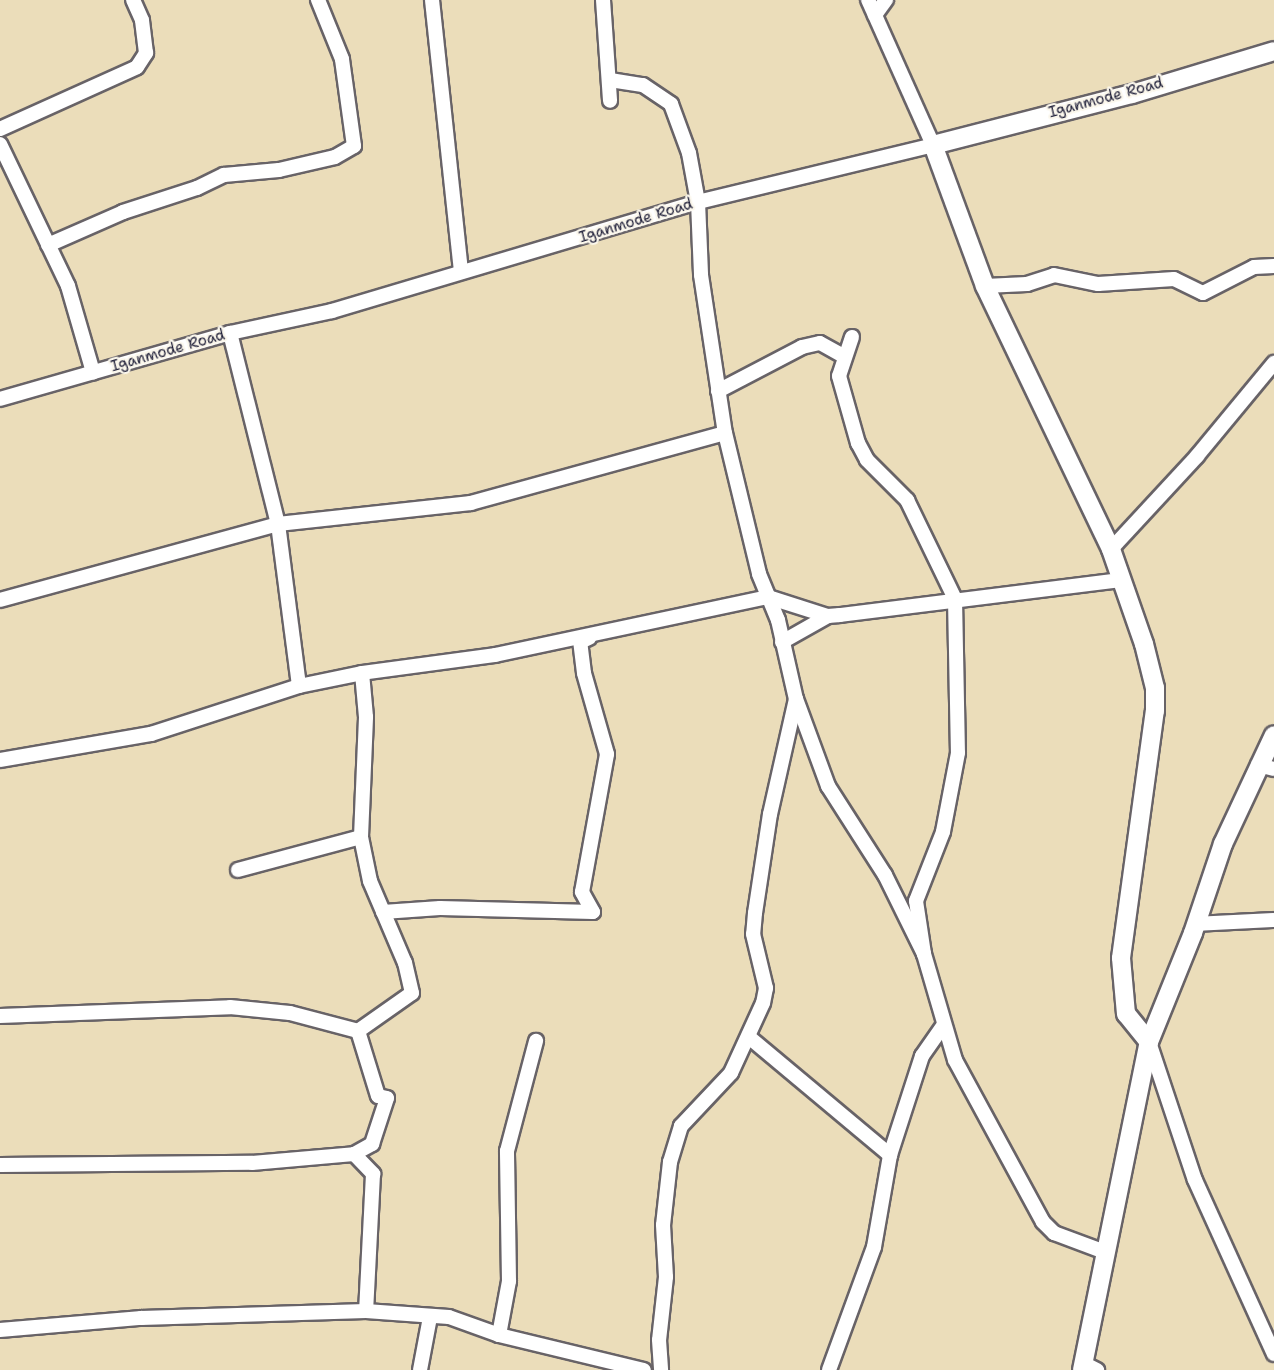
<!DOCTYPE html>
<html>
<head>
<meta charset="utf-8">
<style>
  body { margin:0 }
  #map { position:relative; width:1274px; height:1370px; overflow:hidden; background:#ebddba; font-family:"Shantell Sans",sans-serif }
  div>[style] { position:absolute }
  .roads { filter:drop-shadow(2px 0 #686367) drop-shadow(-2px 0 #686367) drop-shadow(0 2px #686367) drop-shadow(0 -2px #686367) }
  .minor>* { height:14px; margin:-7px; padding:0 7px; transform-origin:7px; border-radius:7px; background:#fff }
  .tertiary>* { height:18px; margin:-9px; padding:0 9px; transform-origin:9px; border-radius:9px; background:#fff }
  span { translate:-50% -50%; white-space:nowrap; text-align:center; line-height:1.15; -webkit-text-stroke:4.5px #fbf7ec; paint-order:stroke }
  .street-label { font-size:15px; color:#22223b }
</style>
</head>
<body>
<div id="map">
  <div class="roads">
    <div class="minor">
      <i style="left:432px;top:0;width:273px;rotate:83.9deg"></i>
      <i style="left:603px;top:0;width:101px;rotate:86deg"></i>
      <i style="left:875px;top:15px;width:19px;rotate:-54deg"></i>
      <i style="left:610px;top:80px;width:33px;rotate:9deg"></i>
      <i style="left:643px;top:85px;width:34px;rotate:34deg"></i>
      <i style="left:671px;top:104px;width:52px;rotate:69.8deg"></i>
      <i style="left:689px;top:153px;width:50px;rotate:79.6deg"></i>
      <i style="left:698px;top:202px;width:73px;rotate:87.6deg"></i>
      <i style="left:701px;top:275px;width:160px;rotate:81.4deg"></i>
      <i style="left:725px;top:433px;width:145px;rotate:76.4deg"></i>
      <i style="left:759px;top:574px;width:50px;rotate:67.6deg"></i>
      <i style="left:778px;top:620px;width:81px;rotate:77.2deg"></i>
      <i style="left:796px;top:699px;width:118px;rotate:102.7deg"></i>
      <i style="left:770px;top:814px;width:100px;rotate:98.6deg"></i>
      <i style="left:755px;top:913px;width:21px;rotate:95deg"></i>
      <i style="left:753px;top:934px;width:56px;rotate:76.5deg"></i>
      <i style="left:766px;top:988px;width:15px;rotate:101deg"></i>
      <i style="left:763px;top:1003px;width:77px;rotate:114.6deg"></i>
      <i style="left:731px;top:1073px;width:73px;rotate:133.3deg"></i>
      <i style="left:681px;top:1126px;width:38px;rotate:107deg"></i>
      <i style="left:670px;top:1162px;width:63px;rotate:96.3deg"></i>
      <i style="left:663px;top:1225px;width:52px;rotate:86.7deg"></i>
      <i style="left:666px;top:1277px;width:63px;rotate:96.3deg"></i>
      <i style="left:659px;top:1340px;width:30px;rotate:86deg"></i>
      <i style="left:0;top:129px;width:150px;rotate:-24.3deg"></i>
      <i style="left:137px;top:67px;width:17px;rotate:-57deg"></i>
      <i style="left:146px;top:53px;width:33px;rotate:-97deg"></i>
      <i style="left:142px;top:20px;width:22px;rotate:-114deg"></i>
      <i style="left:0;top:144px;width:157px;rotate:64.4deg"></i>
      <i style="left:68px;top:286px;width:90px;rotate:73.8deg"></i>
      <i style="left:48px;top:245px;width:82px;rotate:-23.7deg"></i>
      <i style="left:123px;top:212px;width:78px;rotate:-18deg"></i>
      <i style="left:197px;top:188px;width:30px;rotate:-26deg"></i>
      <i style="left:224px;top:175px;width:55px;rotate:-5.2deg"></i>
      <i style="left:279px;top:170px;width:57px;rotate:-13.1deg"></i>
      <i style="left:335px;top:157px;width:22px;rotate:-30deg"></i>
      <i style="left:354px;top:146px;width:88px;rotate:-97.9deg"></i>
      <i style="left:342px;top:59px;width:64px;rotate:-112.1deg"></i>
      <i style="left:985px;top:286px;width:42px;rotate:-2.7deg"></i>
      <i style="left:1027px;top:284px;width:28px;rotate:-18deg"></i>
      <i style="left:1054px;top:275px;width:45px;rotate:11.6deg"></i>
      <i style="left:1098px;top:284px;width:76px;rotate:-3.8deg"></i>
      <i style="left:1174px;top:279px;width:32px;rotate:26deg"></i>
      <i style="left:1203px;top:293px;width:57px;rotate:-27deg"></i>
      <i style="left:1254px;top:267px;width:20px;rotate:-3deg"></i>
      <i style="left:230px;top:333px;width:197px;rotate:75.9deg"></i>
      <i style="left:278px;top:524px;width:163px;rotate:82.6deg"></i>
      <i style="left:852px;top:337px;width:41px;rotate:108.4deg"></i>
      <i style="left:839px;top:376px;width:70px;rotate:74.2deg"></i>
      <i style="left:858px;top:443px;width:19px;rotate:62deg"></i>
      <i style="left:867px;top:460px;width:57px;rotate:45deg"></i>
      <i style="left:907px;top:500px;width:110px;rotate:64.1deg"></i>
      <i style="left:955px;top:599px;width:154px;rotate:88.9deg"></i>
      <i style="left:958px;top:753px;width:80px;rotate:100.8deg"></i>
      <i style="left:943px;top:832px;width:74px;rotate:111.4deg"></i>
      <i style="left:916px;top:901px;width:54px;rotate:81.4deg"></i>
      <i style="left:718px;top:391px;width:95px;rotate:-27.6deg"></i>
      <i style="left:802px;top:347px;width:18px;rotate:-13deg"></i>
      <i style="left:820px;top:343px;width:26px;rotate:29deg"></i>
      <i style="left:0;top:399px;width:239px;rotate:-16deg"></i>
      <i style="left:230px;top:333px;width:104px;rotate:-12.2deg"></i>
      <i style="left:332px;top:311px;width:382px;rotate:-16.6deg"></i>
      <i style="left:698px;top:202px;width:242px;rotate:-13.6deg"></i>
      <i style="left:933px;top:145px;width:159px;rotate:-114.1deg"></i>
      <i style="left:1111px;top:549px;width:127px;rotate:-47.2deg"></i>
      <i style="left:1197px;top:456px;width:121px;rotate:-50.4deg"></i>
      <i style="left:0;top:600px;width:288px;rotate:-15.3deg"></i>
      <i style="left:278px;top:524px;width:194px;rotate:-6.2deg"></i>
      <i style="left:471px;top:503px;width:263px;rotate:-15.4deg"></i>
      <i style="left:782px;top:642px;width:53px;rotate:-29.5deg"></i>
      <i style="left:796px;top:699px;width:93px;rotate:69.8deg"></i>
      <i style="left:828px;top:786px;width:106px;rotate:57.4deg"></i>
      <i style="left:885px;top:875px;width:88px;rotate:63.7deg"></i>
      <i style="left:924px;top:954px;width:110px;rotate:73.7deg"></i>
      <i style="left:955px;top:1060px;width:184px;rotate:61.5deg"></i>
      <i style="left:1043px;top:1222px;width:16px;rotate:45deg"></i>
      <i style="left:1054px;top:1233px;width:54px;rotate:20.4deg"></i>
      <i style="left:0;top:760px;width:153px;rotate:-9.8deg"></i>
      <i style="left:151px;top:734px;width:156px;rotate:-18deg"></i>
      <i style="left:299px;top:686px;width:64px;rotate:-11.7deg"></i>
      <i style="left:362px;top:673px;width:134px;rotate:-7.7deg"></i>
      <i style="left:495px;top:655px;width:279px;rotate:-12deg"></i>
      <i style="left:768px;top:597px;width:63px;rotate:17.6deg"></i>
      <i style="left:828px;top:616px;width:12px;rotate:-5deg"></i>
      <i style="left:840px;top:615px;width:284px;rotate:-7.1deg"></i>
      <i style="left:1258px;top:765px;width:16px;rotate:14deg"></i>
      <i style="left:238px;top:870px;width:127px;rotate:-15deg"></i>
      <i style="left:383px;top:912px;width:57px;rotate:-4deg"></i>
      <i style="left:440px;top:908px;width:153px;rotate:1.5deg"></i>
      <i style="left:593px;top:912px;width:23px;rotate:-119deg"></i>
      <i style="left:582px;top:892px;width:140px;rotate:-79.7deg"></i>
      <i style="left:607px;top:754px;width:84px;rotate:-105.9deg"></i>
      <i style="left:584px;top:673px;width:31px;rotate:-97deg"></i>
      <i style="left:580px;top:642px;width:10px;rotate:-24deg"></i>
      <i style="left:1196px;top:924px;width:78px;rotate:-2.9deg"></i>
      <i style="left:0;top:1016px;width:230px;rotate:-2.2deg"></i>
      <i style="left:230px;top:1007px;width:60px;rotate:5.7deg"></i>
      <i style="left:290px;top:1013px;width:70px;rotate:14.8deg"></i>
      <i style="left:358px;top:1031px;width:66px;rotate:-35.1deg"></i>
      <i style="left:412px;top:993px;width:31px;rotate:-103deg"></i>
      <i style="left:405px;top:963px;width:89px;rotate:-113.1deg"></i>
      <i style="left:370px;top:881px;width:45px;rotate:-101.6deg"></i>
      <i style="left:361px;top:837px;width:120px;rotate:-87.6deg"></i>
      <i style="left:366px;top:717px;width:44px;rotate:-95.2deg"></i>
      <i style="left:749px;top:1037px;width:184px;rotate:39.9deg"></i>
      <i style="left:1149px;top:1042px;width:145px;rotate:71.6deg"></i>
      <i style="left:1195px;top:1180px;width:191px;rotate:65.6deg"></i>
      <i style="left:354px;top:1154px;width:28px;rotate:46deg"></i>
      <i style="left:373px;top:1174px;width:137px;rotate:92.9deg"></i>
      <i style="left:0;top:1165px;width:252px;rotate:-0.5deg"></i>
      <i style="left:252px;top:1163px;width:102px;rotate:-5deg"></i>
      <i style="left:354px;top:1154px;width:21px;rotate:-29deg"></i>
      <i style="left:372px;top:1144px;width:48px;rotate:-71.9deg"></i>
      <i style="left:387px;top:1098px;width:9px;rotate:-167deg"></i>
      <i style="left:378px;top:1096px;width:68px;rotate:-107.1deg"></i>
      <i style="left:0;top:1330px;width:142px;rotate:-4.9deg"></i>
      <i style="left:141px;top:1318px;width:225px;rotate:-1.8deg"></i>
      <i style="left:366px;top:1311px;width:83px;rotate:4.1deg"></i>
      <i style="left:449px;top:1317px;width:53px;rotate:19.8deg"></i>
      <i style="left:499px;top:1335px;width:149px;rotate:13.6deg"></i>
      <i style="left:499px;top:1335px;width:55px;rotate:-79.5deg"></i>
      <i style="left:509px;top:1281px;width:130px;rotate:-90.9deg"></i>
      <i style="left:507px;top:1151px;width:114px;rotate:-75.2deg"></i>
      <i style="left:1083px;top:1363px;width:16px;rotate:27deg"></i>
      <i style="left:420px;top:1370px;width:54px;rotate:-79.3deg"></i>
      <i style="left:829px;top:1370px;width:131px;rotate:-69.9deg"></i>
      <i style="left:874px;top:1247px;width:93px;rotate:-80.1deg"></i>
      <i style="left:890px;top:1155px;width:104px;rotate:-72.1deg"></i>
      <i style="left:922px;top:1056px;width:38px;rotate:-55deg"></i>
    </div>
    <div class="tertiary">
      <i style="left:1149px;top:1042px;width:36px;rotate:-129deg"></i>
      <i style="left:1126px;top:1014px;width:56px;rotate:-95.1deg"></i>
      <i style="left:1121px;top:958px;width:249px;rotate:-82.2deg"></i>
      <i style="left:1155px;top:711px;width:23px;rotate:-90deg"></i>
      <i style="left:1155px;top:688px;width:45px;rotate:-104deg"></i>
      <i style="left:1144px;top:644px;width:101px;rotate:-109.2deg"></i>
      <i style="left:1111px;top:549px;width:292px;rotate:-115.6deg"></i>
      <i style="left:985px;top:286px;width:150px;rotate:-110.2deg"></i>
      <i style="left:933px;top:145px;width:205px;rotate:-14.4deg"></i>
      <i style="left:1132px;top:94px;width:148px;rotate:-16.8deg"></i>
      <i style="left:1082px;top:1370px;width:335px;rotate:-78.5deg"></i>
      <i style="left:1149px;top:1042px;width:118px;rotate:-68deg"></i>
      <i style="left:1193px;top:933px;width:94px;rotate:-71.4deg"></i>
      <i style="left:1223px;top:844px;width:120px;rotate:-64.9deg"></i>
    </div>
  </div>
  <div class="street-label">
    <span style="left:1106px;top:98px;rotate:-15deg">Iganmode Road</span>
    <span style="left:636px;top:221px;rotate:-17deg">Iganmode Road</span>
    <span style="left:168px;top:351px;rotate:-16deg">Iganmode Road</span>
  </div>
</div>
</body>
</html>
